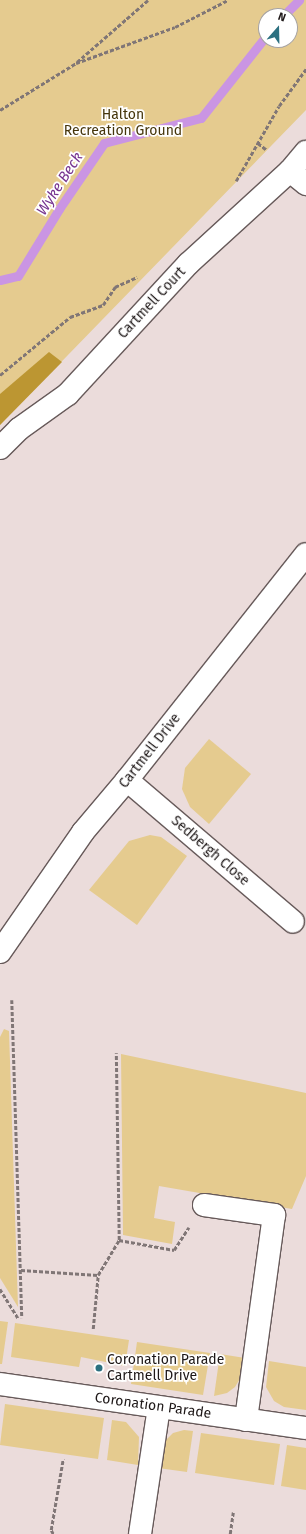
<!DOCTYPE html>
<html>
<head>
<meta charset="utf-8">
<style>
  body { margin:0 }
  #map { position:relative; width:306px; height:1534px; overflow:hidden; background:#ebdcdb; font-family:"Fira Sans",sans-serif }
  div>[style] { position:absolute }
  .green>* { inset:0; background:#e5cb8f }
  .forest>* { inset:0; background:#bc9632 }
  .stream>* { height:9px; margin:-4.5px; padding:0 4.5px; transform-origin:4.5px; border-radius:4.5px; background:#ca95e3 }
  .path>* { height:2.5px; margin-top:-1.25px; transform-origin:0; background:repeating-linear-gradient(90deg,#807676 0 4px,transparent 0 6px) }
  .roads { filter:drop-shadow(1px 0 #675a5a) drop-shadow(-1px 0 #675a5a) drop-shadow(0 1px #675a5a) drop-shadow(0 -1px #675a5a) }
  .minor>* { height:22px; margin:-11px; padding:0 11px; transform-origin:11px; border-radius:11px; background:#fff }
  .dots>* { width:11px; height:11px; translate:-50% -50%; box-sizing:border-box; border:2px solid #fff; border-radius:50% }
  span { translate:-50% -50%; white-space:nowrap; text-align:center; line-height:1.15; -webkit-text-stroke:3.5px #fff; paint-order:stroke }
  .park-label { font-size:14px; color:#45350b }
  .street-label { font-size:14px; color:#1d1717 }
  .poi-label { font-size:14px; color:#1d1717 }
  .left { translate:0 -50%; text-align:left }
  .water-label { font-size:15px; color:#763590; font-style:italic }
  .north { position:absolute; left:258px; top:8px; width:40px; height:40px; box-sizing:border-box; background:#fff; border:1px solid #a5a2a2; border-radius:50%; rotate:20deg; font-size:11px; font-weight:700; line-height:16px; text-align:center; color:#1d1717 }
  .north::after { content:''; display:block; margin:auto; width:14px; height:18px; background:#2c7080; clip-path:polygon(50% 0,100% 100%,50% 72%,0 100%) }
</style>
</head>
<body>
<div id="map">
  <div class="green">
    <i style="clip-path:polygon(evenodd,0 0,306px 0,306px 110px,0 425px,0 0,266px 16px,290px 16px,290px 40px,266px 40px,266px 16px)"></i>
    <i style="clip-path:polygon(209px 739px,251px 774px,209px 824px,190px 807px,182px 789px,185px 768px)"></i>
    <i style="clip-path:polygon(150px 835px,161px 837px,187px 856px,137px 925px,89px 890px,129px 841px)"></i>
    <i style="clip-path:polygon(4px 1029px,9px 1031px,18px 1307px,0 1278px,0 1037px)"></i>
    <i style="clip-path:polygon(121px 1054px,306px 1093px,306px 1176px,292px 1209px,159px 1186px,154px 1218px,175px 1222px,172px 1244px,123px 1235px)"></i>
    <i style="clip-path:polygon(0 1321px,8px 1322px,2px 1364px,0 1364px)"></i>
    <i style="clip-path:polygon(15px 1323px,129px 1340px,125px 1366px,81px 1357px,79px 1367px,11px 1357px)"></i>
    <i style="clip-path:polygon(137px 1342px,210px 1353px,203px 1395px,131px 1384px)"></i>
    <i style="clip-path:polygon(220px 1354px,245px 1358px,241px 1377px,235px 1387px,227px 1393px,214px 1396px)"></i>
    <i style="clip-path:polygon(269px 1361px,306px 1367px,306px 1410px,284px 1407px,274px 1401px,266px 1387px)"></i>
    <i style="clip-path:polygon(5px 1404px,104px 1418px,98px 1459px,0 1445px)"></i>
    <i style="clip-path:polygon(112px 1420px,126px 1422px,139px 1437px,138px 1465px,107px 1460px)"></i>
    <i style="clip-path:polygon(184px 1430px,193px 1431px,187px 1472px,158px 1468px,160px 1452px,166px 1440px,173px 1433px)"></i>
    <i style="clip-path:polygon(201px 1433px,280px 1444px,274px 1485px,195px 1473px)"></i>
    <i style="clip-path:polygon(287px 1445px,306px 1448px,306px 1490px,281px 1486px)"></i>
  </div>
  <div class="forest">
    <i style="clip-path:polygon(49px 352px,62px 362px,0 425px,0 394px)"></i>
  </div>
  <div class="stream">
    <i style="left:283px;top:16px;width:23px;rotate:-45deg"></i>
    <i style="left:0;top:280px;width:18px;rotate:-13deg"></i>
    <i style="left:18px;top:276px;width:79px;rotate:-58.5deg"></i>
    <i style="left:59px;top:209px;width:80px;rotate:-55.7deg"></i>
    <i style="left:104px;top:143px;width:100px;rotate:-14.5deg"></i>
    <i style="left:201px;top:118px;width:105px;rotate:-51.6deg"></i>
  </div>
  <div class="path">
    <i style="left:77px;top:62px;width:94px;rotate:-41.1deg"></i>
    <i style="left:0;top:110px;width:89px;rotate:-31.7deg"></i>
    <i style="left:76px;top:63px;width:105px;rotate:-20deg"></i>
    <i style="left:175px;top:27px;width:59px;rotate:-27deg"></i>
    <i style="left:258px;top:143px;width:11px;rotate:38deg"></i>
    <i style="left:236px;top:181px;width:86px;rotate:-60.2deg"></i>
    <i style="left:279px;top:106px;width:46px;rotate:-53.9deg"></i>
    <i style="left:0;top:375px;width:91px;rotate:-39.6deg"></i>
    <i style="left:70px;top:317px;width:35px;rotate:-20deg"></i>
    <i style="left:103px;top:305px;width:22px;rotate:-56deg"></i>
    <i style="left:115px;top:287px;width:24px;rotate:-24deg"></i>
    <i style="left:12px;top:1000px;width:318px;rotate:88.2deg"></i>
    <i style="left:119px;top:1240px;width:56px;rotate:10.3deg"></i>
    <i style="left:174px;top:1250px;width:27px;rotate:-57deg"></i>
    <i style="left:21px;top:1270px;width:77px;rotate:3.7deg"></i>
    <i style="left:0;top:1289px;width:34px;rotate:58deg"></i>
    <i style="left:93px;top:1329px;width:54px;rotate:-84.7deg"></i>
    <i style="left:98px;top:1275px;width:41px;rotate:-59deg"></i>
    <i style="left:119px;top:1240px;width:187px;rotate:-90.9deg"></i>
    <i style="left:53px;top:1534px;width:4px;rotate:-117deg"></i>
    <i style="left:51px;top:1530px;width:72px;rotate:-80.4deg"></i>
    <i style="left:230px;top:1534px;width:22px;rotate:-82deg"></i>
  </div>
  <div class="roads">
    <div class="minor">
      <i style="left:290px;top:171px;width:25px;rotate:-50deg"></i>
      <i style="left:0;top:448px;width:27px;rotate:-45deg"></i>
      <i style="left:19px;top:429px;width:60px;rotate:-35.5deg"></i>
      <i style="left:68px;top:394px;width:177px;rotate:-47.3deg"></i>
      <i style="left:188px;top:264px;width:138px;rotate:-42.4deg"></i>
      <i style="left:290px;top:171px;width:21px;rotate:39deg"></i>
      <i style="left:127px;top:780px;width:218px;rotate:40.5deg"></i>
      <i style="left:0;top:952px;width:146px;rotate:-55.3deg"></i>
      <i style="left:83px;top:832px;width:68px;rotate:-49.8deg"></i>
      <i style="left:127px;top:780px;width:288px;rotate:-51.6deg"></i>
      <i style="left:204px;top:1205px;width:71px;rotate:8.1deg"></i>
      <i style="left:274px;top:1215px;width:207px;rotate:97.8deg"></i>
      <i style="left:0;top:1384px;width:309px;rotate:8.2deg"></i>
      <i style="left:140px;top:1534px;width:128px;rotate:-81.5deg"></i>
    </div>
  </div>
  <div class="dots">
    <i style="left:99px;top:1368px;background:#2c7080"></i>
  </div>
  <div class="park-label">
    <span style="left:123px;top:123px">Halton<br>Recreation Ground</span>
  </div>
  <div class="street-label">
    <span style="left:152px;top:303px;rotate:-47deg">Cartmell Court</span>
    <span style="left:150px;top:751px;rotate:-52deg">Cartmell Drive</span>
    <span style="left:210px;top:851px;rotate:41deg">Sedbergh Close</span>
    <span style="left:153px;top:1406px;rotate:8deg">Coronation Parade</span>
  </div>
  <div class="poi-label">
    <span class="left" style="left:107px;top:1368px">Coronation Parade<br>Cartmell Drive</span>
  </div>
  <div class="water-label">
    <span style="left:60px;top:184px;rotate:-57deg">Wyke Beck</span>
  </div>
  <div class="north">N</div>
</div>
</body>
</html>
